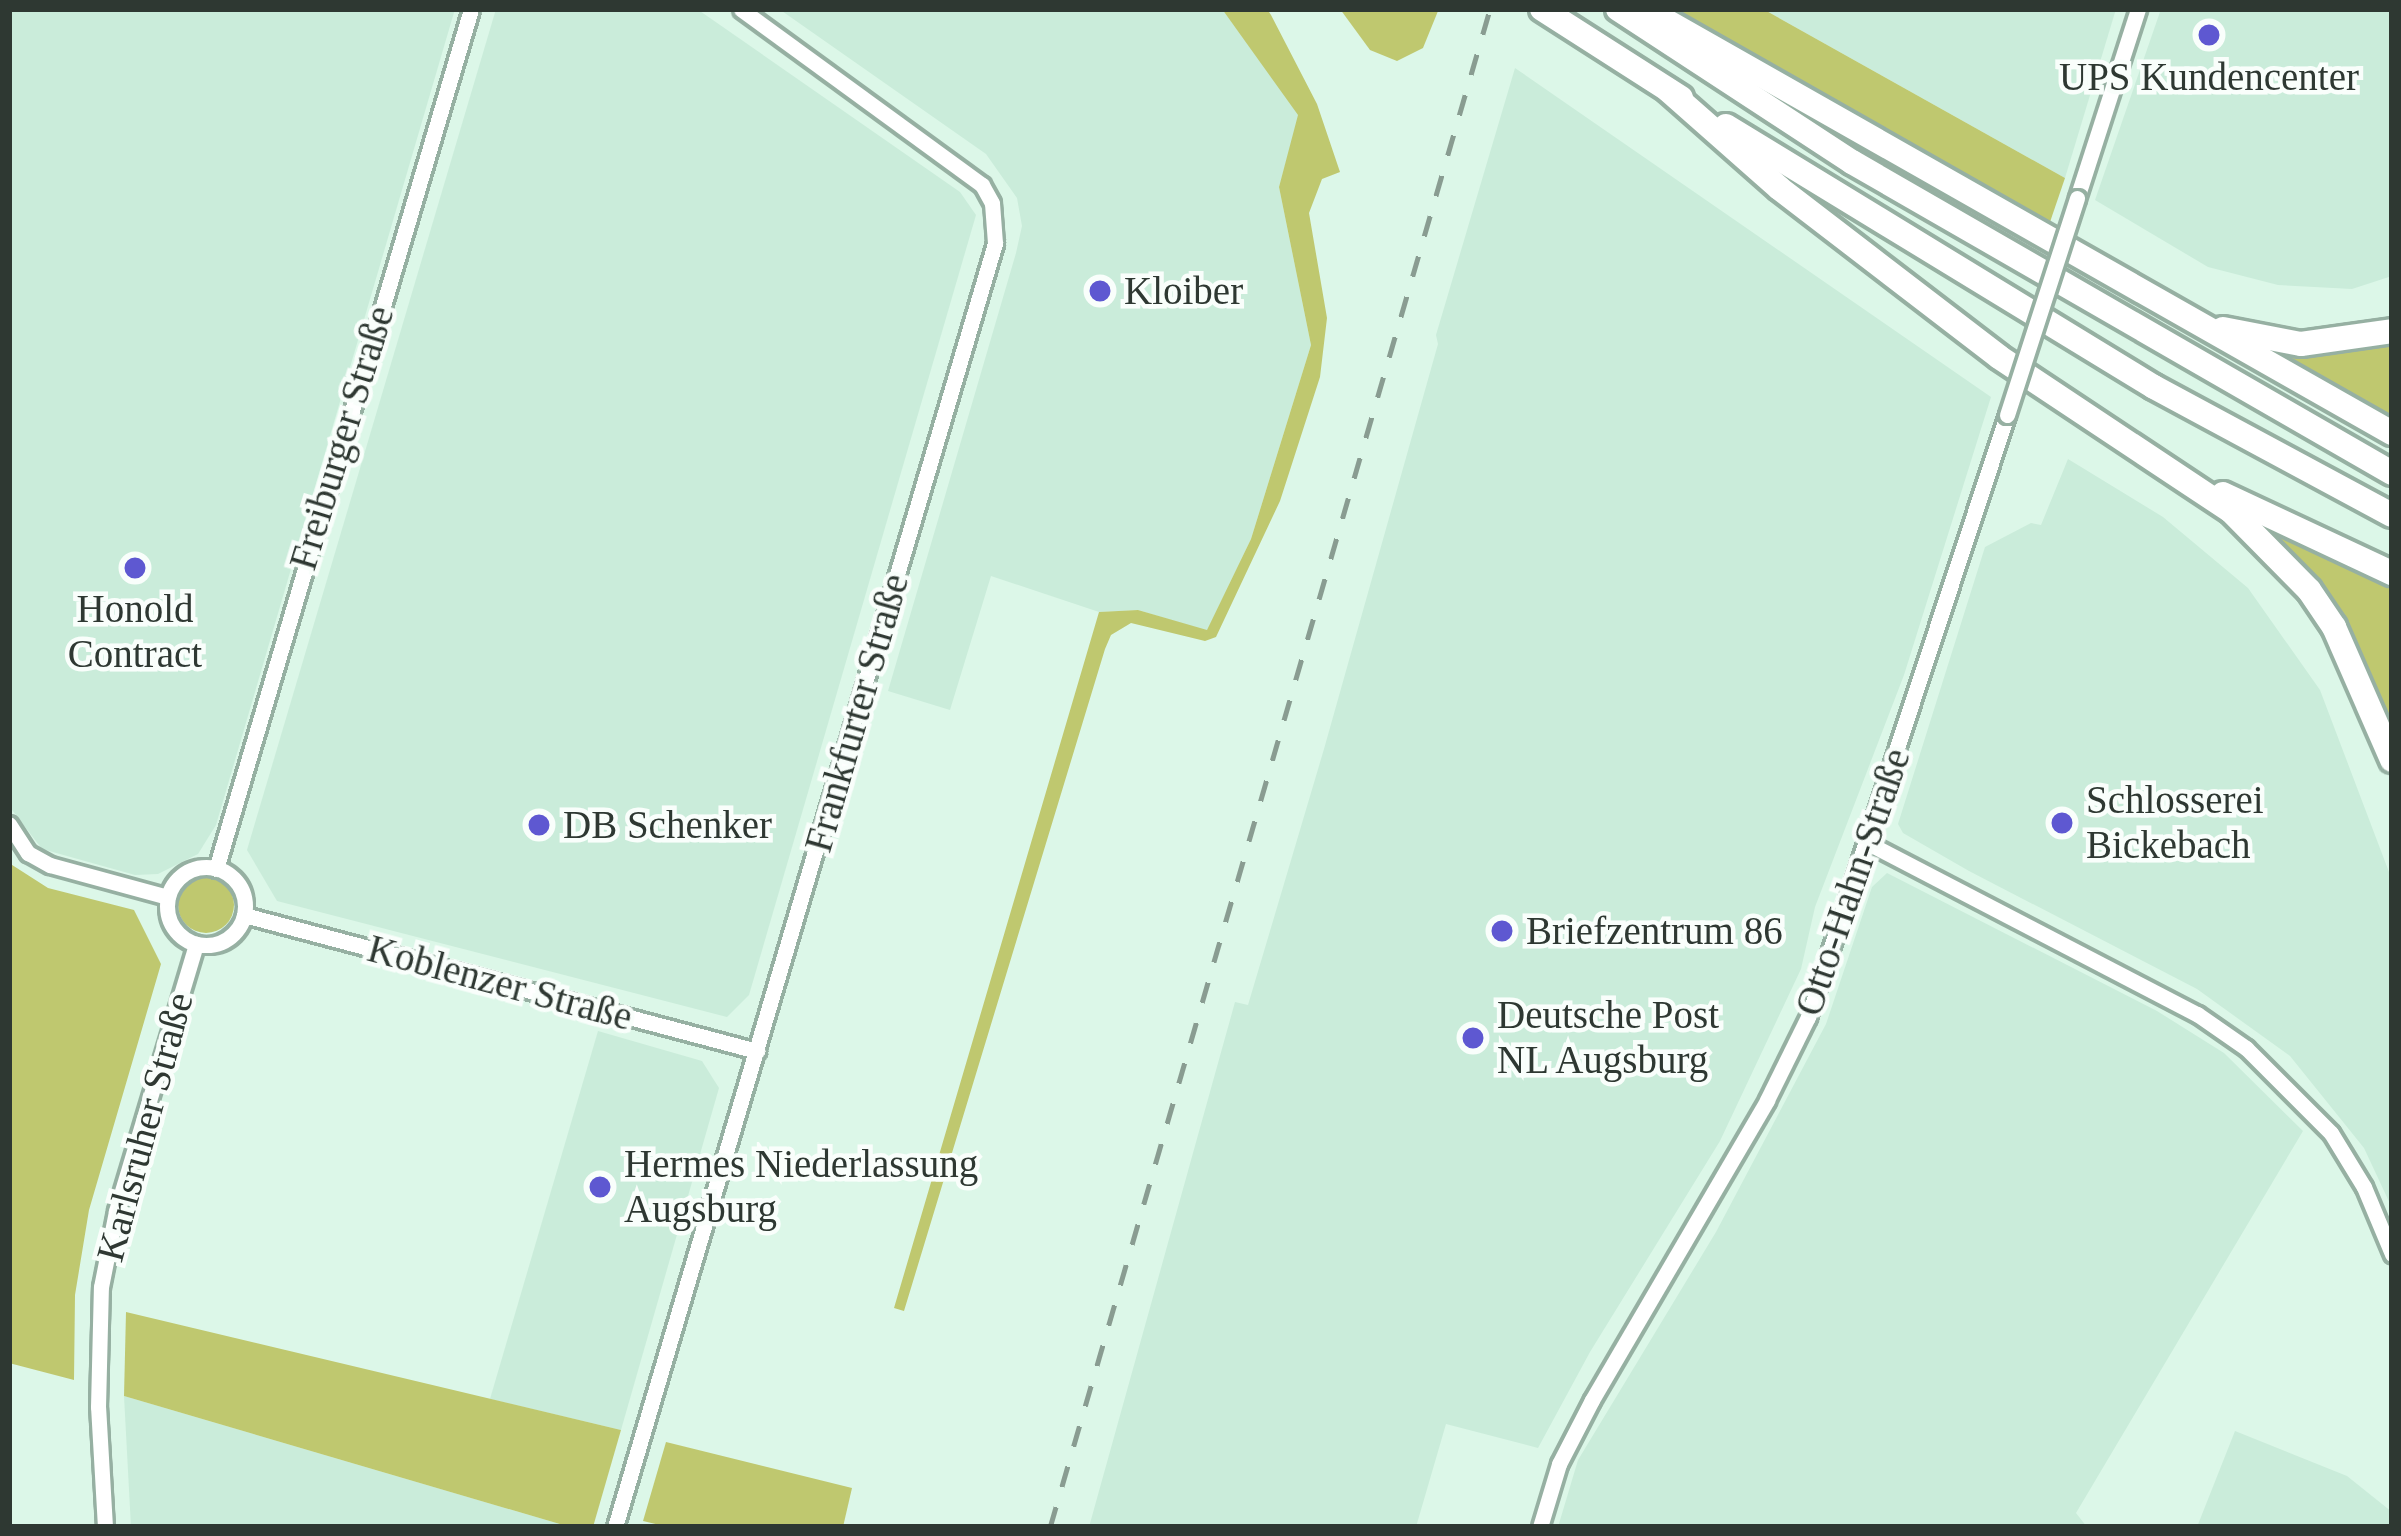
<!DOCTYPE html>
<html>
<head>
<meta charset="utf-8">
<style>
  body { margin:0 }
  #map { position:relative; width:2401px; height:1536px; overflow:hidden; background:#dcf7e8; font-family:Georgia,serif }
  div>[style] { position:absolute }
  .built>* { inset:0; background:#caecda }
  .green>* { inset:0; background:#bfc86f }
  .round { border-radius:50% }
  .roads { filter:drop-shadow(3px 0 #96b0a2) drop-shadow(-3px 0 #96b0a2) drop-shadow(0 3px #96b0a2) drop-shadow(0 -3px #96b0a2) }
  .minor>* { height:15px; margin:-7.5px; padding:0 7.5px; transform-origin:7.5px; border-radius:7.5px; background:#fff }
  .minor>.ring { margin:-7.5px; padding:0; box-sizing:content-box; background:none; border:15px solid #fff; border-radius:50% }
  .highway>* { height:24px; margin:-12px; padding:0 12px; transform-origin:12px; border-radius:12px; background:#fff }
  .rail>* { height:4.5px; margin-top:-2.25px; transform-origin:0; background:repeating-linear-gradient(90deg,#899c91 0 21px,transparent 0 42px) }
  .bridges { filter:drop-shadow(3px 0 #96b0a2) drop-shadow(-3px 0 #96b0a2) drop-shadow(0 3px #96b0a2) drop-shadow(0 -3px #96b0a2) }
  .minor-bridge>* { height:15px; margin:-7.5px; padding:0 7.5px; transform-origin:7.5px; border-radius:7.5px; background:#fff }
  .dots>* { width:33px; height:33px; translate:-50% -50%; box-sizing:border-box; border:6px solid #f9fefb; border-radius:50% }
  span { translate:-50% -50%; white-space:nowrap; text-align:center; line-height:1.15; -webkit-text-stroke:9px #f9fefb; paint-order:stroke }
  .poi-label { font-size:39px; color:#2e3832 }
  .left { translate:0 -50%; text-align:left }
  .street-label { font-size:39px; color:#2e3832 }
  .frame { position:absolute; inset:0; border:12px solid #2e3832; pointer-events:none }
</style>
</head>
<body>
<div id="map">
  <div class="built">
    <i style="clip-path:polygon(9px 9px,455px 9px,216px 825px,198px 854px,158px 874px,135px 875px,42px 849px,9px 806px)"></i>
    <i style="clip-path:polygon(496px 9px,697px 9px,960px 192px,976px 215px,749px 995px,727px 1017px,277px 901px,247px 850px)"></i>
    <i style="clip-path:polygon(779px 9px,1222px 9px,1299px 115px,1279px 187px,1311px 345px,1251px 539px,1207px 631px,1138px 610px,1099px 612px,991px 576px,950px 710px,888px 691px,1016px 253px,1022px 226px,1017px 198px,986px 154px)"></i>
    <i style="clip-path:polygon(1763px 9px,2116px 9px,2065px 178px)"></i>
    <i style="clip-path:polygon(2161px 9px,2392px 9px,2392px 276px,2352px 289px,2278px 285px,2208px 267px,2095px 200px)"></i>
    <i style="clip-path:polygon(1515px 68px,1991px 397px,1904px 675px,1815px 907px,1801px 969px,1720px 1141px,1590px 1352px,1538px 1448px,1446px 1424px,1416px 1527px,1089px 1527px,1235px 1002px,1248px 1005px,1324px 749px,1438px 344px,1436px 335px)"></i>
    <i style="clip-path:polygon(2068px 459px,2163px 517px,2248px 588px,2320px 690px,2392px 880px,2392px 1208px,2364px 1148px,2290px 1056px,2197px 989px,1969px 871px,1903px 833px,1898px 824px,1985px 547px,2031px 523px,2041px 525px)"></i>
    <i style="clip-path:polygon(1887px 873px,2157px 1011px,2224px 1053px,2303px 1131px,2076px 1513px,2087px 1527px,1558px 1527px,1578px 1460px,1716px 1232px,1826px 1024px,1872px 887px)"></i>
    <i style="clip-path:polygon(598px 1031px,702px 1061px,719px 1088px,621px 1430px,490px 1399px)"></i>
    <i style="clip-path:polygon(124px 1396px,570px 1527px,131px 1527px)"></i>
    <i style="clip-path:polygon(2235px 1431px,2347px 1476px,2392px 1512px,2392px 1527px,2197px 1527px)"></i>
  </div>
  <div class="green">
    <i style="clip-path:polygon(1222px 9px,1267px 9px,1271px 15px,1317px 104px,1340px 172px,1322px 179px,1309px 213px,1327px 318px,1320px 377px,1280px 501px,1216px 637px,1205px 641px,1131px 623px,1111px 635px,1105px 649px,904px 1311px,894px 1308px,1099px 612px,1138px 610px,1207px 630px,1251px 539px,1311px 345px,1279px 187px,1298px 115px)"></i>
    <i style="clip-path:polygon(1340px 9px,1435px 9px,1438px 11px,1423px 48px,1397px 61px,1370px 50px)"></i>
    <i style="clip-path:polygon(1676px 9px,1763px 9px,2065px 178px,2049px 225px)"></i>
    <i style="clip-path:polygon(2392px 340px,2392px 417px,2264px 348px)"></i>
    <i style="clip-path:polygon(2264px 530px,2392px 588px,2392px 750px)"></i>
    <i style="clip-path:polygon(9px 863px,48px 888px,134px 910px,161px 964px,89px 1210px,75px 1295px,74px 1380px,9px 1363px)"></i>
    <i class="round" style="left:178px;top:877px;width:56px;height:56px"></i>
    <i style="clip-path:polygon(126px 1312px,621px 1430px,593px 1527px,570px 1527px,124px 1396px)"></i>
    <i style="clip-path:polygon(666px 1442px,852px 1488px,843px 1527px,668px 1527px,643px 1521px)"></i>
  </div>
  <div class="roads">
    <div class="minor">
      <i style="left:2077px;top:198px;width:199px;rotate:-72.1deg"></i>
      <i style="left:9px;top:824px;width:35px;rotate:57deg"></i>
      <i style="left:28px;top:853px;width:25px;rotate:29deg"></i>
      <i style="left:50px;top:865px;width:122px;rotate:15.2deg"></i>
      <i style="left:1868px;top:843px;width:371px;rotate:27.5deg"></i>
      <i style="left:2197px;top:1014px;width:60px;rotate:34.8deg"></i>
      <i style="left:2246px;top:1048px;width:120px;rotate:45deg"></i>
      <i style="left:2331px;top:1133px;width:63px;rotate:58.6deg"></i>
      <i style="left:2364px;top:1187px;width:73px;rotate:67.3deg"></i>
      <i class="ring" style="left:167px;top:867px;width:63px;height:63px"></i>
      <i style="left:216px;top:869px;width:897px;rotate:-73.48deg"></i>
      <i style="left:244px;top:915px;width:531px;rotate:14.85deg"></i>
      <i style="left:105px;top:1527px;width:120px;rotate:-93.3deg"></i>
      <i style="left:98px;top:1407px;width:120px;rotate:-88.6deg"></i>
      <i style="left:101px;top:1287px;width:77px;rotate:-78.8deg"></i>
      <i style="left:116px;top:1211px;width:279px;rotate:-73.3deg"></i>
      <i style="left:615px;top:1527px;width:1339px;rotate:-73.51deg"></i>
      <i style="left:995px;top:243px;width:40px;rotate:-94.3deg"></i>
      <i style="left:992px;top:203px;width:21px;rotate:-119deg"></i>
      <i style="left:982px;top:185px;width:298px;rotate:-143.9deg"></i>
      <i style="left:1540px;top:1527px;width:66px;rotate:-73.2deg"></i>
      <i style="left:1559px;top:1464px;width:72px;rotate:-62.7deg"></i>
      <i style="left:1592px;top:1400px;width:347px;rotate:-59.7deg"></i>
      <i style="left:1767px;top:1100px;width:93px;rotate:-63.7deg"></i>
      <i style="left:1808px;top:1017px;width:634px;rotate:-71.71deg"></i>
    </div>
    <div class="highway">
      <i style="left:1542px;top:9px;width:165px;rotate:32.6deg"></i>
      <i style="left:1618px;top:9px;width:280px;rotate:33.2deg"></i>
      <i style="left:1852px;top:162px;width:623px;rotate:29.94deg"></i>
      <i style="left:1645px;top:9px;width:859px;rotate:29.58deg"></i>
      <i style="left:1668px;top:90px;width:148px;rotate:41.4deg"></i>
      <i style="left:1779px;top:188px;width:277px;rotate:37.5deg"></i>
      <i style="left:1999px;top:357px;width:278px;rotate:33.6deg"></i>
      <i style="left:2231px;top:511px;width:111px;rotate:45.4deg"></i>
      <i style="left:2309px;top:590px;width:45px;rotate:56deg"></i>
      <i style="left:2334px;top:627px;width:145px;rotate:66.4deg"></i>
      <i style="left:1726px;top:126px;width:501px;rotate:31.38deg"></i>
      <i style="left:2154px;top:387px;width:270px;rotate:28.3deg"></i>
      <i style="left:2223px;top:329px;width:79px;rotate:10.9deg"></i>
      <i style="left:2301px;top:344px;width:92px;rotate:-8.1deg"></i>
      <i style="left:2223px;top:494px;width:187px;rotate:25.1deg"></i>
    </div>
  </div>
  <div class="rail">
    <i style="left:1050px;top:1527px;width:1580px;rotate:-73.84deg"></i>
  </div>
  <div class="bridges">
    <div class="minor-bridge">
      <i style="left:2007px;top:415px;width:228px;rotate:-72.1deg"></i>
    </div>
  </div>
  <div class="dots">
    <i style="left:2209px;top:35px;background:#5e58d1"></i>
    <i style="left:1100px;top:291px;background:#5e58d1"></i>
    <i style="left:135px;top:568px;background:#5e58d1"></i>
    <i style="left:2062px;top:823px;background:#5e58d1"></i>
    <i style="left:539px;top:825px;background:#5e58d1"></i>
    <i style="left:1502px;top:931px;background:#5e58d1"></i>
    <i style="left:1473px;top:1038px;background:#5e58d1"></i>
    <i style="left:600px;top:1187px;background:#5e58d1"></i>
  </div>
  <div class="poi-label">
    <span style="left:2209px;top:77px">UPS Kundencenter</span>
    <span class="left" style="left:1124px;top:291px">Kloiber</span>
    <span style="left:135px;top:632px">Honold<br>Contract</span>
    <span class="left" style="left:2086px;top:823px">Schlosserei<br>Bickebach</span>
    <span class="left" style="left:563px;top:825px">DB Schenker</span>
    <span class="left" style="left:1526px;top:931px">Briefzentrum 86</span>
    <span class="left" style="left:1497px;top:1038px">Deutsche Post<br>NL Augsburg</span>
    <span class="left" style="left:624px;top:1187px">Hermes Niederlassung<br>Augsburg</span>
  </div>
  <div class="street-label">
    <span style="left:342px;top:438px;rotate:-73deg">Freiburger Straße</span>
    <span style="left:857px;top:713px;rotate:-74deg">Frankfurter Straße</span>
    <span style="left:1853px;top:882px;rotate:-71deg">Otto-Hahn-Straße</span>
    <span style="left:500px;top:983px;rotate:15deg">Koblenzer Straße</span>
    <span style="left:145px;top:1127px;rotate:-75deg">Karlsruher Straße</span>
  </div>
  <div class="frame"></div>
</div>
</body>
</html>
